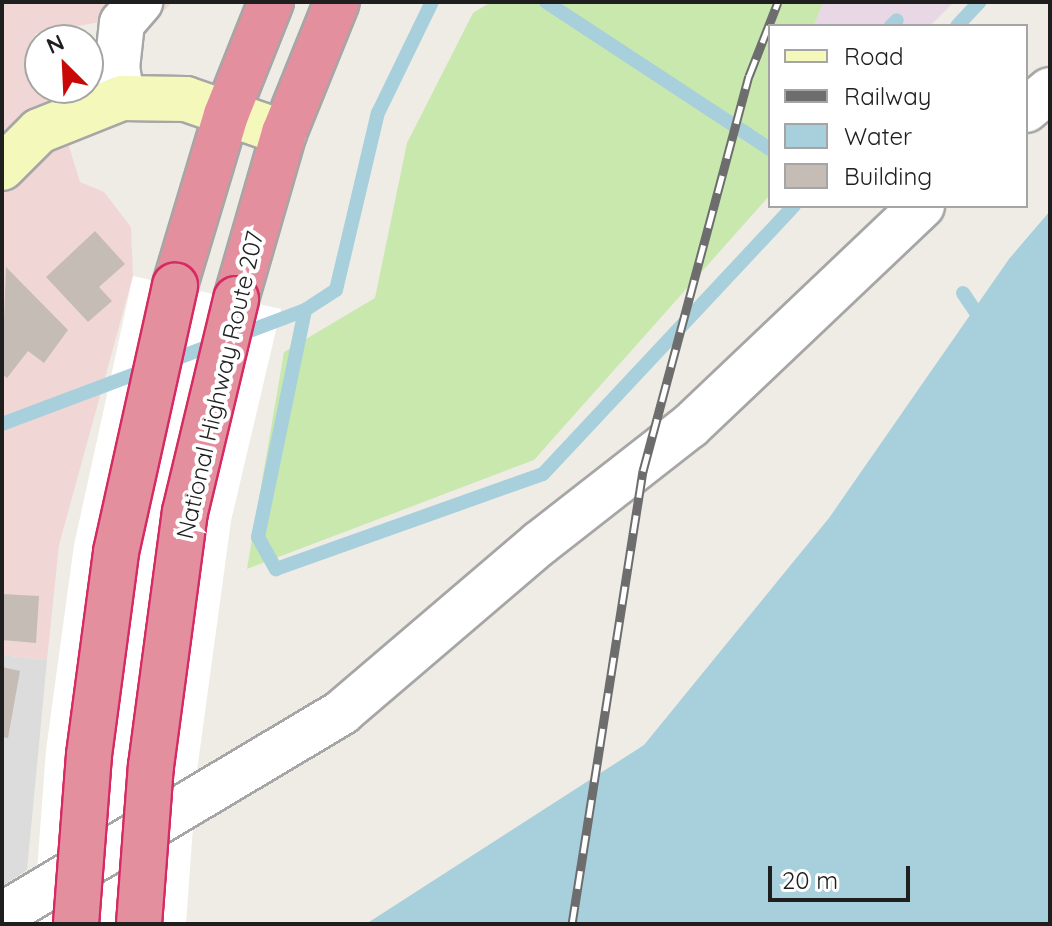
<!DOCTYPE html>
<html>
<head>
<meta charset="utf-8">
<style>
  body { margin:0 }
  #map { position:relative; width:1052px; height:926px; overflow:hidden; background:#efece5; font-family:Quicksand,sans-serif }
  div>[style] { position:absolute }
  .residential>* { inset:0; background:#dddcdc }
  .commercial>* { inset:0; background:#f0d7d5 }
  .industrial>* { inset:0; background:#e8d7e5 }
  .grass>* { inset:0; background:#c9e8ad }
  .water>* { inset:0; background:#a7cfdc }
  .pier>* { inset:0; background:#fff }
  .stream>* { height:14px; margin:-7px; padding:0 7px; transform-origin:7px; border-radius:7px; background:#a7cfdc }
  .building>* { inset:0; background:#c4bcb5 }
  .roads { filter:drop-shadow(2px 0 #a6a6a6) drop-shadow(-2px 0 #a6a6a6) drop-shadow(0 2px #a6a6a6) drop-shadow(0 -2px #a6a6a6) }
  .street>* { height:44px; margin:-22px; padding:0 22px; transform-origin:22px; border-radius:22px; background:#fff }
  .secondary>* { height:44px; margin:-22px; padding:0 22px; transform-origin:22px; border-radius:22px; background:#f4f8bb }
  .highway>* { height:44px; margin:-22px; padding:0 22px; transform-origin:22px; border-radius:22px; background:#e48f9e }
  .rail>* { height:9px; margin-top:-4.5px; transform-origin:0; background:repeating-linear-gradient(90deg,#fff 0 18px,#6d6d6d 0 36px); box-sizing:border-box; border-block:2px solid #6d6d6d }
  .bridges { filter:drop-shadow(2px 0 #d62a62) drop-shadow(-2px 0 #d62a62) drop-shadow(0 2px #d62a62) drop-shadow(0 -2px #d62a62) }
  .highway-bridge>* { height:44px; margin:-22px; padding:0 22px; transform-origin:22px; border-radius:22px; background:#e48f9e }
  span { translate:-50% -50%; white-space:nowrap; text-align:center; line-height:1.15; -webkit-text-stroke:8px #fff; paint-order:stroke }
  .street-label { font-size:24px; color:#1f1f1f }
  .frame { position:absolute; inset:0; border:4px solid #1f1f1f; pointer-events:none }
  .legend { position:absolute; left:768px; top:24px; width:260px; height:184px; box-sizing:border-box; background:#fff; border:2px solid #a5a5a5; margin:0; padding:10px 14px; list-style:none; font-size:24px; color:#1f1f1f }
  .legend li { display:flex; align-items:center; gap:16px; height:40px }
  .legend b { width:40px; border:2px solid #a5a5a5 }
  .north { position:absolute; left:24px; top:24px; width:80px; height:80px; box-sizing:border-box; background:#fff; border:2px solid #a5a5a5; border-radius:50%; rotate:336deg; font-size:22px; font-weight:700; line-height:32px; text-align:center; color:#1f1f1f }
  .north::after { content:''; display:block; margin:auto; width:28px; height:36px; background:#c80906; clip-path:polygon(50% 0,100% 100%,50% 72%,0 100%) }
  .scale { position:absolute; left:768px; top:866px; width:142px; height:36px; box-sizing:border-box; border:4px solid #1f1f1f; border-top:0; padding-left:10px; font-size:24px; line-height:28px; white-space:nowrap; color:#1f1f1f; -webkit-text-stroke:6px #fff; paint-order:stroke }
</style>
</head>
<body>
<div id="map">
  <div class="residential">
    <i style="clip-path:polygon(2px 655px,47px 660px,27px 870px,2px 886px)"></i>
  </div>
  <div class="commercial">
    <i style="clip-path:polygon(2px 2px,172px 2px,165px 10px,35px 34px,40px 88px,51px 88px,80px 182px,104px 192px,131px 227px,133px 276px,59px 545px,47px 660px,2px 655px)"></i>
  </div>
  <div class="industrial">
    <i style="clip-path:polygon(823px 2px,954px 2px,930px 26px,814px 26px)"></i>
  </div>
  <div class="grass">
    <i style="clip-path:polygon(491px 2px,823px 2px,814px 26px,770px 26px,770px 195px,534px 460px,247px 569px,284px 352px,375px 298px,407px 143px,473px 13px)"></i>
  </div>
  <div class="water">
    <i style="clip-path:polygon(1050px 211px,1050px 924px,366px 924px,644px 745px,829px 518px,1009px 259px)"></i>
  </div>
  <div class="pier">
    <i style="clip-path:polygon(133px 276px,281px 309px,231px 521px,197px 771px,186px 924px,33px 924px,46px 750px,74px 545px)"></i>
  </div>
  <div class="stream">
    <i style="left:546px;top:2px;width:268px;rotate:33.3deg"></i>
    <i style="left:891px;top:26px;width:8px;rotate:-45deg"></i>
    <i style="left:957px;top:26px;width:33px;rotate:-47deg"></i>
    <i style="left:963px;top:293px;width:36px;rotate:56deg"></i>
    <i style="left:305px;top:310px;width:232px;rotate:101.7deg"></i>
    <i style="left:258px;top:537px;width:37px;rotate:61deg"></i>
    <i style="left:276px;top:569px;width:283px;rotate:-19.6deg"></i>
    <i style="left:543px;top:474px;width:367px;rotate:-46.9deg"></i>
    <i style="left:236px;top:336px;width:74px;rotate:-20.6deg"></i>
    <i style="left:305px;top:310px;width:37px;rotate:-33deg"></i>
    <i style="left:336px;top:290px;width:182px;rotate:-76.7deg"></i>
    <i style="left:378px;top:113px;width:123px;rotate:-64.1deg"></i>
    <i style="left:2px;top:424px;width:230px;rotate:-20.6deg"></i>
  </div>
  <div class="building">
    <i style="clip-path:polygon(95px 231px,125px 264px,99px 287px,112px 301px,88px 322px,46px 277px)"></i>
    <i style="clip-path:polygon(6px 267px,68px 330px,44px 363px,28px 351px,7px 378px,2px 374px)"></i>
    <i style="clip-path:polygon(2px 594px,39px 596px,36px 643px,2px 640px)"></i>
    <i style="clip-path:polygon(2px 667px,20px 671px,8px 738px,2px 737px)"></i>
  </div>
  <div class="roads">
    <div class="street">
      <i style="left:122px;top:98px;width:30px;rotate:-99deg"></i>
      <i style="left:117px;top:68px;width:45px;rotate:-83.7deg"></i>
      <i style="left:122px;top:23px;width:28px;rotate:-49deg"></i>
      <i style="left:1026px;top:110px;width:31px;rotate:-40deg"></i>
      <i style="left:2px;top:915px;width:396px;rotate:-30.8deg"></i>
      <i style="left:342px;top:712px;width:260px;rotate:-40.5deg"></i>
      <i style="left:540px;top:543px;width:190px;rotate:-38deg"></i>
      <i style="left:690px;top:426px;width:320px;rotate:-43.5deg"></i>
    </div>
    <div class="secondary">
      <i style="left:2px;top:168px;width:52px;rotate:-45deg"></i>
      <i style="left:39px;top:131px;width:89px;rotate:-21.7deg"></i>
      <i style="left:122px;top:98px;width:64px;rotate:0.9deg"></i>
      <i style="left:186px;top:99px;width:104px;rotate:19.1deg"></i>
    </div>
    <div class="highway">
      <i style="left:175px;top:285px;width:177px;rotate:-73.3deg"></i>
      <i style="left:226px;top:115px;width:122px;rotate:-68.3deg"></i>
      <i style="left:236px;top:299px;width:173px;rotate:-73.9deg"></i>
      <i style="left:284px;top:133px;width:141px;rotate:-68deg"></i>
    </div>
  </div>
  <div class="rail">
    <i style="left:572px;top:924px;width:459px;rotate:-81.1deg"></i>
    <i style="left:643px;top:471px;width:409px;rotate:-75deg"></i>
    <i style="left:749px;top:76px;width:79px;rotate:-68.6deg"></i>
  </div>
  <div class="bridges">
    <div class="highway-bridge">
      <i style="left:76px;top:924px;width:169px;rotate:-85.6deg"></i>
      <i style="left:89px;top:755px;width:205px;rotate:-82.4deg"></i>
      <i style="left:116px;top:552px;width:273px;rotate:-77.5deg"></i>
      <i style="left:139px;top:924px;width:158px;rotate:-85.7deg"></i>
      <i style="left:151px;top:766px;width:256px;rotate:-82.4deg"></i>
      <i style="left:185px;top:512px;width:219px;rotate:-76.5deg"></i>
    </div>
  </div>
  <div class="street-label">
    <span style="left:220px;top:385px;rotate:-77deg">National Highway Route 207</span>
  </div>
  <div class="frame"></div>
  <ul class="legend">
  <li><b style="height:10px;background:#f4f8bb"></b>Road</li>
  <li><b style="height:10px;background:#6d6d6d"></b>Railway</li>
  <li><b style="height:22px;background:#a7cfdc"></b>Water</li>
  <li><b style="height:22px;background:#c4bcb5"></b>Building</li>
  </ul>
  <div class="north">N</div>
  <div class="scale">20 m</div>
</div>
</body>
</html>
